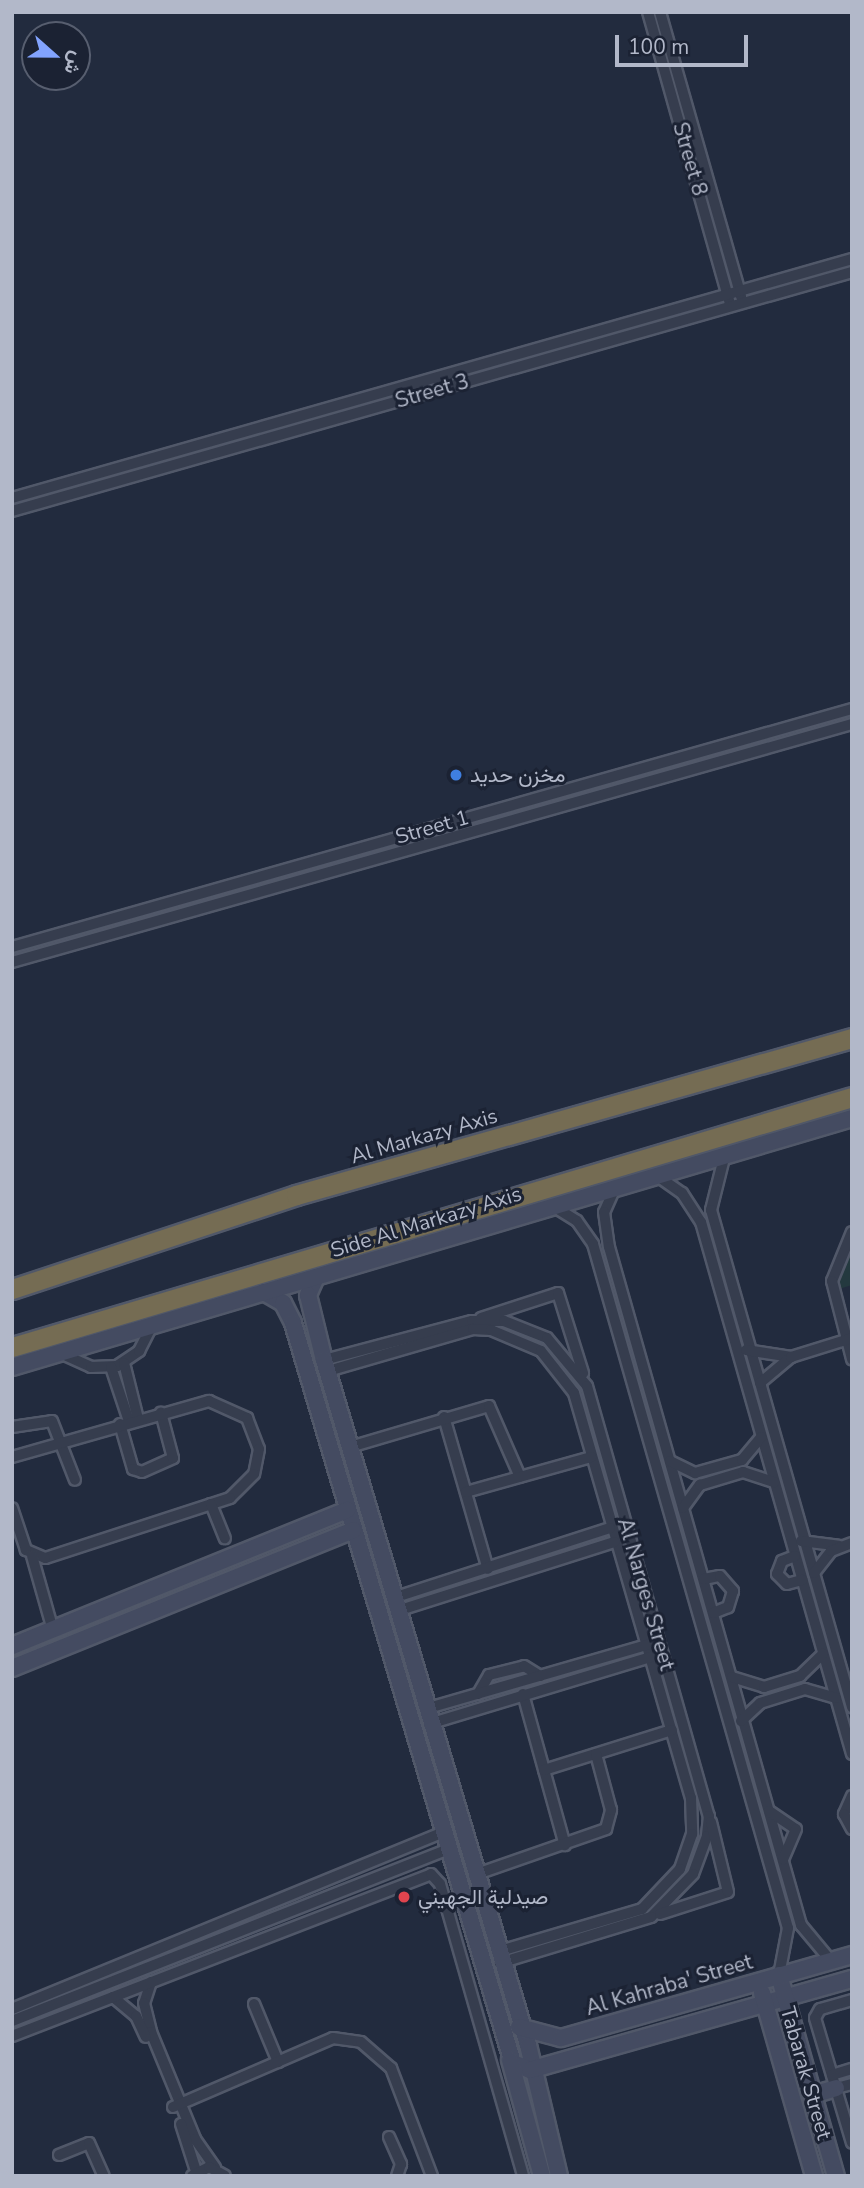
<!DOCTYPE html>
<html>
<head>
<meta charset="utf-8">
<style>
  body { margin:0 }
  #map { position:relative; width:864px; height:2188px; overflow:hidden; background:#222b3e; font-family:"Nunito Sans",Vazirmatn,sans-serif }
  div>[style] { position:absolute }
  .green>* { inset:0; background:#24393f }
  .roads { filter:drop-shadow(2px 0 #515869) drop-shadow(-2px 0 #515869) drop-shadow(0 2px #515869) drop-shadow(0 -2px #515869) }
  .street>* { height:10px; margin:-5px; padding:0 5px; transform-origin:5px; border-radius:5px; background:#363d4e }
  .secondary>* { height:16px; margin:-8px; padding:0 8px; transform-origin:8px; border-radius:8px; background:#444b61 }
  .highway>* { height:19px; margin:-9.5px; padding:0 9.5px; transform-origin:9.5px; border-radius:9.5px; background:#756c53 }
  .dots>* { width:19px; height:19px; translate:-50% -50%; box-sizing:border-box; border:4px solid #1b2233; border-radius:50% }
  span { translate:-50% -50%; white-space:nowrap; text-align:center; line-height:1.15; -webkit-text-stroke:6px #1b2233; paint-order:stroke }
  .street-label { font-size:21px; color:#b2b8c9 }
  .poi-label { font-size:21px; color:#b2b8c9 }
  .left { translate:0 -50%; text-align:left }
  .frame { position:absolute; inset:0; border:14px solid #b2b8c9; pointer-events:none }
  .north { position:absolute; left:21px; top:21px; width:70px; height:70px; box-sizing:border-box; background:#1b2233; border:2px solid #575e6f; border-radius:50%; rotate:111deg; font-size:19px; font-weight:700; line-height:28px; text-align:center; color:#b2b8c9 }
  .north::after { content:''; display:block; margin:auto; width:24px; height:32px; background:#82a3fe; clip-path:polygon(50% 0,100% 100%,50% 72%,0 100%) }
  .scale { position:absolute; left:615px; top:35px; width:133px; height:32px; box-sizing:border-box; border:4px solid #b2b8c9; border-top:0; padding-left:9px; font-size:21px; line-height:24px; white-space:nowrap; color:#b2b8c9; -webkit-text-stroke:5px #1b2233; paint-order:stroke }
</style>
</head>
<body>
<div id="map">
  <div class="green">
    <i style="clip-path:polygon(852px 1249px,852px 1285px,836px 1290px,845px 1257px)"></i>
  </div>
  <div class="roads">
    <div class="street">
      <i style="left:648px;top:12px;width:302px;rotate:74.3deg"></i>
      <i style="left:660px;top:12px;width:296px;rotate:74.1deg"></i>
      <i style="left:12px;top:498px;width:873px;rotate:-15.88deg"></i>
      <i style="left:12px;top:511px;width:873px;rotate:-15.88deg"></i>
      <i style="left:12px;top:947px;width:873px;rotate:-15.82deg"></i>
      <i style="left:12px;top:962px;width:873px;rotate:-15.82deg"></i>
      <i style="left:725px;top:1154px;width:58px;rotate:104deg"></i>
      <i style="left:711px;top:1210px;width:517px;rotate:74.16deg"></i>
      <i style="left:656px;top:1175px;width:32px;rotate:35deg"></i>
      <i style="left:682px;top:1193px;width:35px;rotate:57deg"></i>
      <i style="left:701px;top:1222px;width:553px;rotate:74.15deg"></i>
      <i style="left:614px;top:1190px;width:24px;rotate:114deg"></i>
      <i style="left:604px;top:1212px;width:35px;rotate:82deg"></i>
      <i style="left:609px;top:1247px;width:705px;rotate:74.19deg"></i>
      <i style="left:801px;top:1925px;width:47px;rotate:50.2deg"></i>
      <i style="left:553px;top:1206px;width:28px;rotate:32deg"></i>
      <i style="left:577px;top:1221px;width:28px;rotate:55deg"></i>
      <i style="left:593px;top:1244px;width:711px;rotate:74.09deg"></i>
      <i style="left:788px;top:1928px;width:48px;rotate:100.8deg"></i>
      <i style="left:852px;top:1232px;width:53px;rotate:112.2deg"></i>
      <i style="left:832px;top:1281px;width:81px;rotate:75.6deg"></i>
      <i style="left:481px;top:1318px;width:81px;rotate:-18deg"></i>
      <i style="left:558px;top:1293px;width:84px;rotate:72.6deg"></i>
      <i style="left:746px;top:1350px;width:46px;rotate:8.8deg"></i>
      <i style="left:60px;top:1353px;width:34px;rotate:24deg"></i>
      <i style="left:91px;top:1367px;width:26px;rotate:-2deg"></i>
      <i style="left:117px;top:1366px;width:27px;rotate:-34deg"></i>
      <i style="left:139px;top:1351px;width:28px;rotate:-63deg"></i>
      <i style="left:324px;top:1360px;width:153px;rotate:-14.8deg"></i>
      <i style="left:472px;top:1321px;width:32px"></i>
      <i style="left:504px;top:1321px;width:46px;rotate:21.6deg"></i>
      <i style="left:547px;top:1338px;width:62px;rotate:50.2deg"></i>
      <i style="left:587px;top:1386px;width:447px;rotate:74.2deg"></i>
      <i style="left:709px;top:1816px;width:20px;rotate:96deg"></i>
      <i style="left:707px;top:1836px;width:40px;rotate:110.2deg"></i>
      <i style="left:693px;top:1874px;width:60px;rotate:134.3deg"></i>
      <i style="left:651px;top:1917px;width:158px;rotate:163.1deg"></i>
      <i style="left:124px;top:1363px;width:58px;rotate:76deg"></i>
      <i style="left:111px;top:1367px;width:57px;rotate:71.6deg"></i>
      <i style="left:328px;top:1371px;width:151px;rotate:-16.2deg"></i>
      <i style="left:473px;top:1329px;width:18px;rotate:3deg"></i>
      <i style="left:491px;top:1330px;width:54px;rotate:22.8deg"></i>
      <i style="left:541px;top:1351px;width:53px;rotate:51.8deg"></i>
      <i style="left:574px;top:1393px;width:422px;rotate:73.9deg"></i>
      <i style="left:691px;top:1798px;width:36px;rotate:88deg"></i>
      <i style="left:692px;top:1834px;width:37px;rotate:109deg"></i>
      <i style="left:680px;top:1869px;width:55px;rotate:133.5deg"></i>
      <i style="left:642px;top:1909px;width:151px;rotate:163.5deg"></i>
      <i style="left:760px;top:1383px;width:40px;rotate:-40deg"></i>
      <i style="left:791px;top:1357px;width:64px;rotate:-17.3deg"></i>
      <i style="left:444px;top:1417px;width:158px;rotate:73.9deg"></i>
      <i style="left:120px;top:1424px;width:47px;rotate:73.9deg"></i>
      <i style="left:133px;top:1469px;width:9px;rotate:18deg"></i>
      <i style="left:142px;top:1472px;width:34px;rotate:-24deg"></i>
      <i style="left:173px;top:1458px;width:47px;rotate:-104.9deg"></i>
      <i style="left:12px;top:1427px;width:40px;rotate:-8.5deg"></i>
      <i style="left:52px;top:1421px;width:63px;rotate:68.7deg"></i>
      <i style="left:350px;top:1447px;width:145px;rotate:-16.4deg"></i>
      <i style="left:489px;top:1406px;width:77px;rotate:66.4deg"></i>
      <i style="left:12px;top:1457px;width:205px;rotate:-15.9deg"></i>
      <i style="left:209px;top:1401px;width:42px;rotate:24.1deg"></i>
      <i style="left:247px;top:1418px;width:33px;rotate:69deg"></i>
      <i style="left:259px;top:1449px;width:25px;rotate:101deg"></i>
      <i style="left:254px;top:1474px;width:34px;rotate:135deg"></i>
      <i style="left:230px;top:1498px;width:194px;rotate:162deg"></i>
      <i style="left:45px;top:1558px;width:21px;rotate:-157deg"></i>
      <i style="left:26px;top:1550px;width:44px;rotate:-108.4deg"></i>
      <i style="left:670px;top:1461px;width:28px;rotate:26deg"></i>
      <i style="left:695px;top:1473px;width:49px;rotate:-15.5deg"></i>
      <i style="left:742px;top:1460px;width:30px;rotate:-50deg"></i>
      <i style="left:466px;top:1492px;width:130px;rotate:-15.6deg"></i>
      <i style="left:211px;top:1504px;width:37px;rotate:68deg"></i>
      <i style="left:683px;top:1508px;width:29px;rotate:-54deg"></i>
      <i style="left:700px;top:1485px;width:45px;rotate:-16.8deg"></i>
      <i style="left:743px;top:1472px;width:33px;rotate:18deg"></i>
      <i style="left:801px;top:1541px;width:38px;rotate:7deg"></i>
      <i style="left:32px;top:1556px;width:77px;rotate:74.2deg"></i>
      <i style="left:795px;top:1556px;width:14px;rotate:159deg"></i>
      <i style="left:782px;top:1561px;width:14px;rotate:111deg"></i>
      <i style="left:777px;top:1574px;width:14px;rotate:45deg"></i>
      <i style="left:787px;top:1584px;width:16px;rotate:-15deg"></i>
      <i style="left:814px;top:1573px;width:28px;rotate:-52deg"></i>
      <i style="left:831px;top:1551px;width:22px;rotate:-21deg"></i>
      <i style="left:704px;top:1579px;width:16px;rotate:-11deg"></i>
      <i style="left:720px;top:1576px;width:20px;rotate:49deg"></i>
      <i style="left:733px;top:1591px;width:17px;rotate:107deg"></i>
      <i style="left:728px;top:1607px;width:16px;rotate:158deg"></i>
      <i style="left:393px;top:1598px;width:228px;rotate:-17.9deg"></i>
      <i style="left:397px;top:1611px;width:228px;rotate:-17.6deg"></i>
      <i style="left:732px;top:1677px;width:34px;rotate:17deg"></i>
      <i style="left:764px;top:1687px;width:38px;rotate:-17deg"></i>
      <i style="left:800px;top:1676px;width:32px;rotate:-44deg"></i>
      <i style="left:478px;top:1694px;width:22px;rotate:-60deg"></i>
      <i style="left:489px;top:1675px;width:36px;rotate:-14deg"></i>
      <i style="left:524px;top:1666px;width:19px;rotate:32deg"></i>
      <i style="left:523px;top:1694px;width:157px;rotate:74.5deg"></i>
      <i style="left:425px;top:1709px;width:237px;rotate:-16.1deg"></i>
      <i style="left:741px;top:1721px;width:26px;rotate:-43deg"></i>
      <i style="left:760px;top:1703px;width:47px;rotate:-17.3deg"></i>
      <i style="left:805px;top:1689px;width:32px;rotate:16deg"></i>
      <i style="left:429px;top:1724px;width:235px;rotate:-16.8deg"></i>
      <i style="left:544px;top:1770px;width:134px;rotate:-17.4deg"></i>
      <i style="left:852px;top:1796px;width:20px;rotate:114deg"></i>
      <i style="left:844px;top:1814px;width:17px;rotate:62deg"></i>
      <i style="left:769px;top:1811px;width:32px;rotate:34deg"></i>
      <i style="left:796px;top:1829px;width:33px;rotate:113deg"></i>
      <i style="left:474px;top:1875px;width:140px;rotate:-19.2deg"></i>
      <i style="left:606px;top:1829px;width:20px;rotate:-75deg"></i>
      <i style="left:611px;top:1810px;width:58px;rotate:-105deg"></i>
      <i style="left:660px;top:1914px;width:71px;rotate:-17.9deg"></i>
      <i style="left:728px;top:1892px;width:72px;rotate:-103.7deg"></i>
      <i style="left:151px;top:1982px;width:22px;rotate:108deg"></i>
      <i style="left:144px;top:2003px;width:30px;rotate:76deg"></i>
      <i style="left:151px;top:2032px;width:116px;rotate:67.6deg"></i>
      <i style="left:195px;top:2139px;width:35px;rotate:55deg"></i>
      <i style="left:113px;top:1997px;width:30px;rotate:40deg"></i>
      <i style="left:136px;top:2016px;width:23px;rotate:65deg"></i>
      <i style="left:852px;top:2000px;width:33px;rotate:164deg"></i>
      <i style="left:820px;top:2009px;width:10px;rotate:119deg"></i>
      <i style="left:815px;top:2018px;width:130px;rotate:73.5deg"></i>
      <i style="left:254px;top:2004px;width:63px;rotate:67.5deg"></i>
      <i style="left:12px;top:2009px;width:465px;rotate:-22.3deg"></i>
      <i style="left:12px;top:2021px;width:467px;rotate:-21.5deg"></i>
      <i style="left:12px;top:2036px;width:449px;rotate:-21.1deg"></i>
      <i style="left:431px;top:1874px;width:13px;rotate:48deg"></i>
      <i style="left:440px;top:1884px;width:304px;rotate:74.1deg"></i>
      <i style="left:832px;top:2075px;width:21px;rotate:-17deg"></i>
      <i style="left:836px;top:2088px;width:16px;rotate:-14deg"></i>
      <i style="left:173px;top:2107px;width:174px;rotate:-23.3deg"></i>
      <i style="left:333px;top:2038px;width:28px;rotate:8deg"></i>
      <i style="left:361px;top:2042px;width:40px;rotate:41deg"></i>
      <i style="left:391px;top:2068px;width:116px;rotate:69.2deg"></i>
      <i style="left:181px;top:2124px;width:49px;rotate:72.3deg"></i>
      <i style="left:389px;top:2137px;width:30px;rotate:66deg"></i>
      <i style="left:401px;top:2164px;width:13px;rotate:108deg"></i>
      <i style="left:59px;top:2155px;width:32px;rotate:-22deg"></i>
      <i style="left:89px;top:2143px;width:36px;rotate:66deg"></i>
      <i style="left:192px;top:2176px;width:19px;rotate:-28deg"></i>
      <i style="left:209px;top:2167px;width:18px;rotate:29deg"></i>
    </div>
    <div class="secondary">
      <i style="left:316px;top:1277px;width:20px;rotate:114deg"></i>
      <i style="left:308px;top:1295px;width:67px;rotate:76.2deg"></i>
      <i style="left:324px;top:1360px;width:715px;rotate:73.42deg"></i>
      <i style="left:528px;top:2045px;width:135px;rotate:76.7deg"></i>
      <i style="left:264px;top:1292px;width:22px;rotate:30deg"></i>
      <i style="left:283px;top:1303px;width:22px;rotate:63deg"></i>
      <i style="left:293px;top:1323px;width:772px;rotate:73.44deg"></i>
      <i style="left:513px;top:2063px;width:18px;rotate:22deg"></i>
      <i style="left:530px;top:2070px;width:335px;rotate:-15.8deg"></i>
      <i style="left:12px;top:1367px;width:876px;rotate:-16.51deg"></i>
      <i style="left:12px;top:1646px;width:362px;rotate:-22.1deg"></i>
      <i style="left:12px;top:1668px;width:368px;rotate:-22deg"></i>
      <i style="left:779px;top:1975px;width:209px;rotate:74.2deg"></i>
      <i style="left:762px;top:1993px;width:190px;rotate:74.1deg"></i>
      <i style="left:519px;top:2027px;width:43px;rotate:14.7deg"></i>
      <i style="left:561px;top:2038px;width:303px;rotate:-15.9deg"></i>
      <i style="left:510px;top:2060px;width:120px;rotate:74.6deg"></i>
      <i style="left:812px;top:2095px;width:25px;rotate:-16deg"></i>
    </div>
    <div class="highway">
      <i style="left:12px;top:1289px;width:299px;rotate:-18.3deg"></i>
      <i style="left:296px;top:1195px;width:578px;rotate:-15.77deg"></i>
      <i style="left:12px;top:1347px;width:876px;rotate:-16.57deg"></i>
    </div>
  </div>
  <div class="dots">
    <i style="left:456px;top:775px;background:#3f7fe0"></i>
    <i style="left:404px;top:1897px;background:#e0444e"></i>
  </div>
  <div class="street-label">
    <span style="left:690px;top:159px;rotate:74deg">Street 8</span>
    <span style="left:432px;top:391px;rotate:-16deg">Street 3</span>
    <span style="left:432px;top:827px;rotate:-16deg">Street 1</span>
    <span style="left:424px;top:1136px;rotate:-16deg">Al Markazy Axis</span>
    <span style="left:426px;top:1222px;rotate:-17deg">Side Al Markazy Axis</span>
    <span style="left:646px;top:1594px;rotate:74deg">Al Narges Street</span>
    <span style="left:669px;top:1985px;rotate:-16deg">Al Kahraba' Street</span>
    <span style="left:806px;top:2073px;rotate:74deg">Tabarak Street</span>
  </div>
  <div class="poi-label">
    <span class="left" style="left:470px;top:775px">مخزن حديد</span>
    <span class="left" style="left:418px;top:1897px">صيدلية الجهيني</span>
  </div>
  <div class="frame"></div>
  <div class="north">ش</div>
  <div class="scale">100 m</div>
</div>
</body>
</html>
